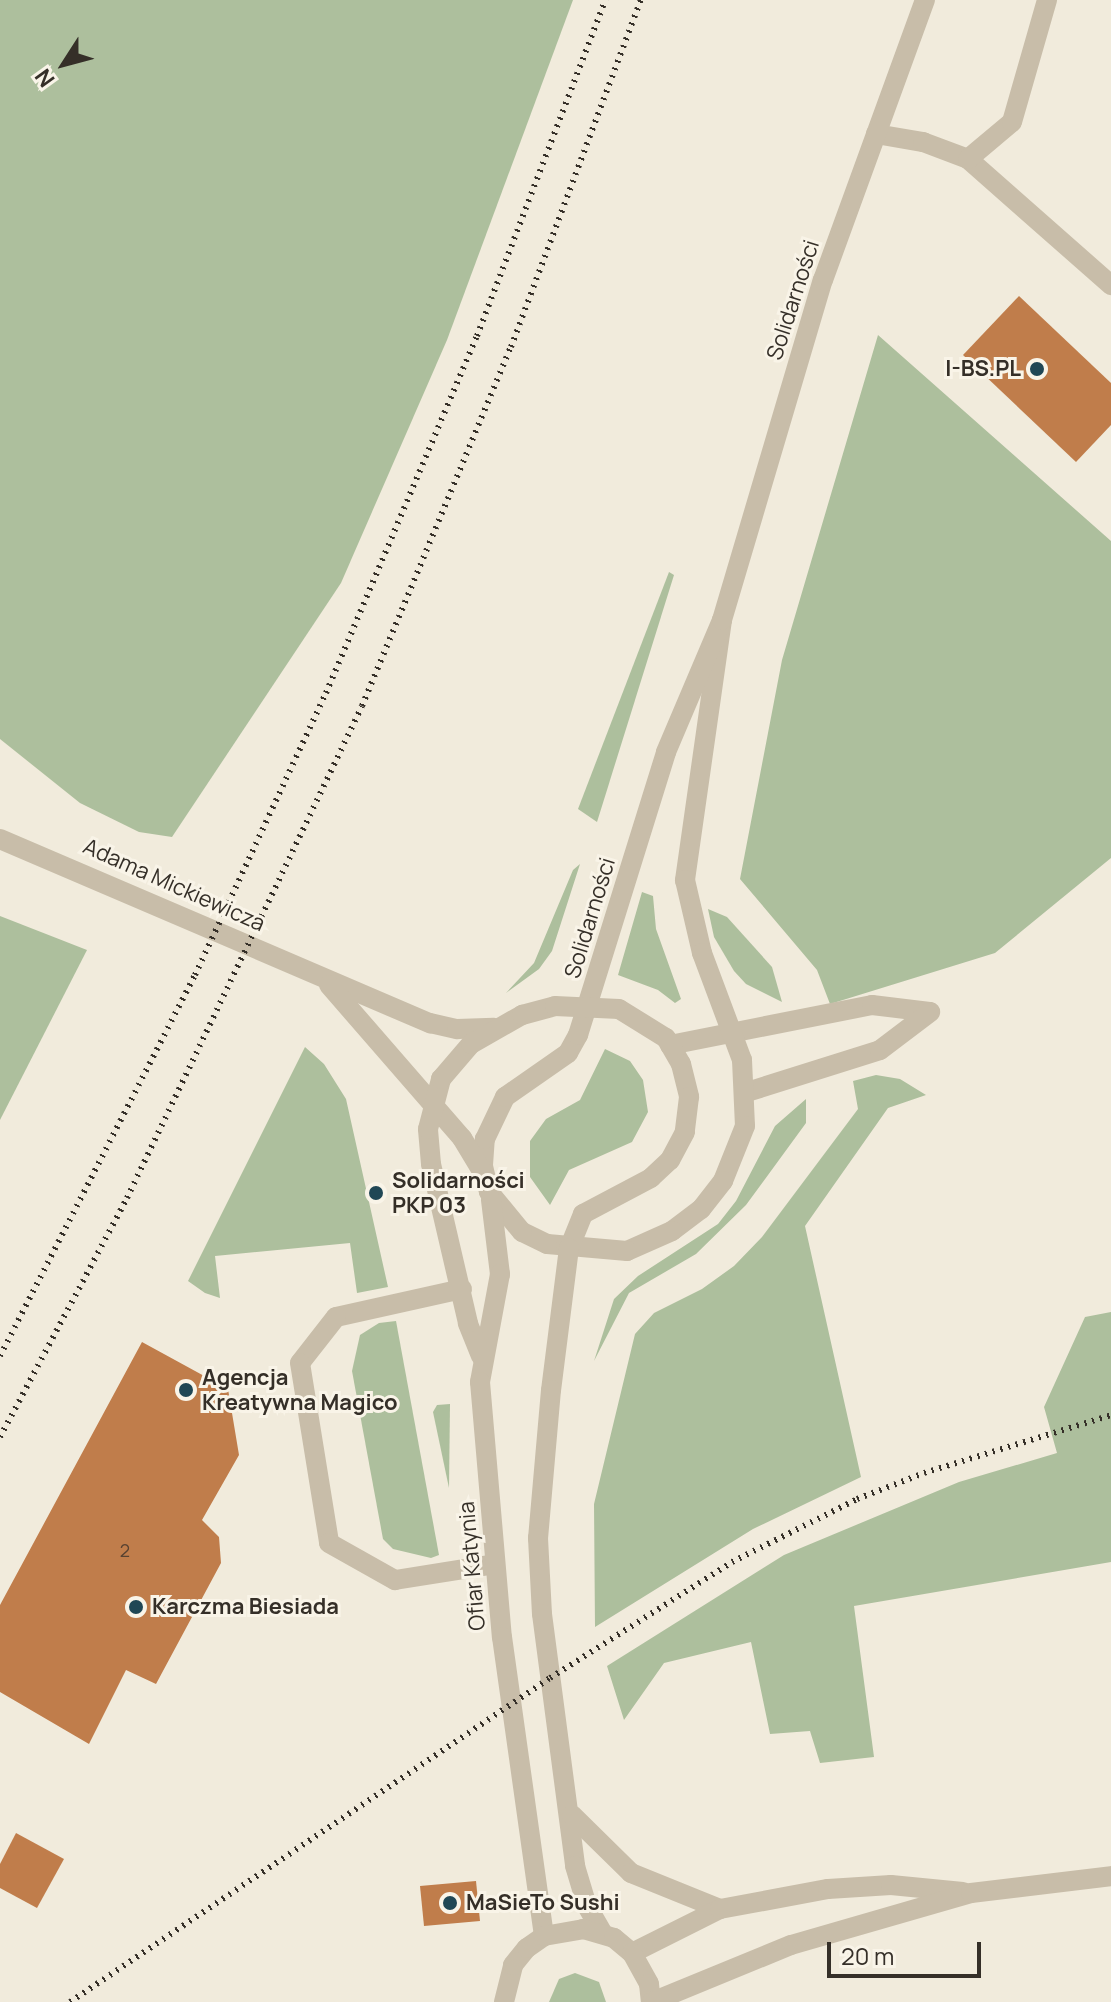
<!DOCTYPE html>
<html>
<head>
<meta charset="utf-8">
<style>
  body { margin:0 }
  #map { position:relative; width:1111px; height:2002px; overflow:hidden; background:#f1ebdc; font-family:Manrope,sans-serif }
  div>[style] { position:absolute }
  .green>* { inset:0; background:#adbf9d }
  .building>* { inset:0; background:#c07d4b }
  .service>* { height:20px; margin:-10px; padding:0 10px; transform-origin:10px; border-radius:10px; background:#c8bda9 }
  .tertiary>* { height:20px; margin:-10px; padding:0 10px; transform-origin:10px; border-radius:10px; background:#c8bda9 }
  .rail>* { height:6px; margin-top:-3px; transform-origin:0; background:repeating-linear-gradient(90deg,#352f28 0 2px,transparent 0 8px) }
  .dots>* { width:22px; height:22px; translate:-50% -50%; box-sizing:border-box; border:4px solid #f9f4e8; border-radius:50% }
  span { translate:-50% -50%; white-space:nowrap; text-align:center; line-height:1.15; -webkit-text-stroke:6px #f9f4e8; paint-order:stroke }
  .number-label { font-size:18px; color:#584231 }
  .number-label span { -webkit-text-stroke-width:0 }
  .street-label { font-size:22px; color:#352f28 }
  .poi-label { font-size:22px; color:#352f28; font-weight:700 }
  .right { translate:-100% -50%; text-align:right }
  .left { translate:0 -50%; text-align:left }
  .north { position:absolute; left:24px; top:24px; width:80px; height:80px; -webkit-text-stroke:6px #f9f4e8; paint-order:stroke; rotate:234deg; font-size:22px; font-weight:700; line-height:32px; text-align:center; color:#352f28 }
  .north::after { content:''; display:block; margin:auto; width:28px; height:36px; background:#352f28; clip-path:polygon(50% 0,100% 100%,50% 72%,0 100%) }
  .scale { position:absolute; left:827px; top:1942px; width:154px; height:36px; box-sizing:border-box; border:4px solid #352f28; border-top:0; padding-left:10px; font-size:24px; line-height:28px; white-space:nowrap; color:#352f28; -webkit-text-stroke:6px #f9f4e8; paint-order:stroke }
</style>
</head>
<body>
<div id="map">
  <div class="green">
    <i style="clip-path:polygon(0 0,573px 0,447px 340px,341px 583px,172px 837px,139px 832px,80px 803px,0 739px)"></i>
    <i style="clip-path:polygon(878px 335px,1111px 541px,1111px 858px,995px 953px,830px 1004px,817px 970px,740px 879px,782px 660px)"></i>
    <i style="clip-path:polygon(669px 572px,674px 575px,597px 822px,578px 809px)"></i>
    <i style="clip-path:polygon(580px 864px,552px 951px,539px 969px,506px 993px,534px 963px,573px 870px)"></i>
    <i style="clip-path:polygon(642px 892px,653px 896px,656px 929px,681px 999px,675px 1003px,658px 990px,618px 975px)"></i>
    <i style="clip-path:polygon(708px 909px,727px 917px,772px 967px,782px 1002px,746px 984px,734px 971px,714px 937px)"></i>
    <i style="clip-path:polygon(0 916px,87px 950px,0 1120px)"></i>
    <i style="clip-path:polygon(305px 1047px,324px 1064px,346px 1099px,388px 1287px,357px 1293px,350px 1243px,215px 1256px,220px 1298px,205px 1293px,188px 1281px)"></i>
    <i style="clip-path:polygon(605px 1049px,630px 1061px,643px 1080px,648px 1112px,632px 1142px,569px 1170px,550px 1205px,530px 1177px,530px 1141px,546px 1119px,580px 1100px)"></i>
    <i style="clip-path:polygon(876px 1075px,900px 1079px,926px 1095px,888px 1108px,805px 1226px,861px 1477px,753px 1529px,595px 1627px,594px 1504px,635px 1334px,654px 1313px,702px 1289px,734px 1266px,762px 1237px,858px 1109px,853px 1081px)"></i>
    <i style="clip-path:polygon(806px 1099px,806px 1123px,746px 1205px,696px 1254px,629px 1293px,594px 1361px,614px 1299px,638px 1276px,718px 1224px,736px 1201px,775px 1126px)"></i>
    <i style="clip-path:polygon(1111px 1312px,1111px 1562px,854px 1606px,874px 1757px,820px 1763px,810px 1731px,770px 1734px,751px 1642px,664px 1663px,624px 1720px,607px 1666px,784px 1555px,959px 1482px,1057px 1453px,1044px 1407px,1085px 1317px)"></i>
    <i style="clip-path:polygon(396px 1321px,439px 1555px,431px 1558px,393px 1549px,383px 1539px,352px 1371px,360px 1335px,379px 1323px)"></i>
    <i style="clip-path:polygon(437px 1405px,450px 1404px,449px 1488px,433px 1412px)"></i>
    <i style="clip-path:polygon(575px 1973px,599px 1982px,606px 2002px,549px 2002px,559px 1979px)"></i>
  </div>
  <div class="building">
    <i style="clip-path:polygon(1019px 296px,1111px 383px,1111px 425px,1076px 462px,963px 355px)"></i>
    <i style="clip-path:polygon(142px 1342px,228px 1389px,239px 1455px,202px 1520px,219px 1537px,221px 1563px,156px 1684px,126px 1670px,89px 1744px,0 1692px,0 1605px)"></i>
    <i style="clip-path:polygon(16px 1833px,64px 1859px,37px 1908px,0 1888px,0 1864px)"></i>
    <i style="clip-path:polygon(476px 1881px,480px 1921px,424px 1926px,420px 1886px)"></i>
  </div>
  <div class="service">
    <i style="left:876px;top:134px;width:48px;rotate:9.7deg"></i>
    <i style="left:923px;top:142px;width:48px;rotate:20.7deg"></i>
    <i style="left:968px;top:159px;width:191px;rotate:41.4deg"></i>
    <i style="left:968px;top:159px;width:57px;rotate:-40.1deg"></i>
    <i style="left:1012px;top:122px;width:127px;rotate:-74deg"></i>
    <i style="left:670px;top:1045px;width:206px;rotate:-11.2deg"></i>
    <i style="left:872px;top:1005px;width:58px;rotate:6.9deg"></i>
    <i style="left:747px;top:1092px;width:139px;rotate:-17.5deg"></i>
    <i style="left:880px;top:1050px;width:63px;rotate:-37.2deg"></i>
    <i style="left:462px;top:1289px;width:129px;rotate:167.5deg"></i>
    <i style="left:336px;top:1317px;width:58px;rotate:128deg"></i>
    <i style="left:300px;top:1363px;width:182px;rotate:80.8deg"></i>
    <i style="left:329px;top:1543px;width:76px;rotate:29.3deg"></i>
    <i style="left:395px;top:1580px;width:101px;rotate:-9.1deg"></i>
  </div>
  <div class="tertiary">
    <i style="left:722px;top:620px;width:263px;rotate:98.1deg"></i>
    <i style="left:685px;top:880px;width:75px;rotate:76.9deg"></i>
    <i style="left:702px;top:953px;width:114px;rotate:69.5deg"></i>
    <i style="left:742px;top:1060px;width:66px;rotate:87.4deg"></i>
    <i style="left:745px;top:1126px;width:59px;rotate:111.8deg"></i>
    <i style="left:723px;top:1181px;width:36px;rotate:128deg"></i>
    <i style="left:701px;top:1209px;width:36px;rotate:143deg"></i>
    <i style="left:672px;top:1231px;width:49px;rotate:156deg"></i>
    <i style="left:627px;top:1251px;width:80px;rotate:-175deg"></i>
    <i style="left:547px;top:1244px;width:28px;rotate:-154deg"></i>
    <i style="left:522px;top:1232px;width:52px;rotate:-129.5deg"></i>
    <i style="left:489px;top:1192px;width:28px;rotate:-103deg"></i>
    <i style="left:483px;top:1165px;width:26px;rotate:-86deg"></i>
    <i style="left:485px;top:1139px;width:47px;rotate:-64.5deg"></i>
    <i style="left:505px;top:1097px;width:77px;rotate:-34.9deg"></i>
    <i style="left:568px;top:1053px;width:21px;rotate:-61deg"></i>
    <i style="left:578px;top:1035px;width:296px;rotate:-72.7deg"></i>
    <i style="left:666px;top:752px;width:143px;rotate:-67deg"></i>
    <i style="left:722px;top:620px;width:355px;rotate:-73.5deg"></i>
    <i style="left:823px;top:280px;width:298px;rotate:-70deg"></i>
    <i style="left:0;top:839px;width:468px;rotate:23.2deg"></i>
    <i style="left:430px;top:1023px;width:28px;rotate:13deg"></i>
    <i style="left:457px;top:1029px;width:37px;rotate:-2deg"></i>
    <i style="left:329px;top:985px;width:203px;rotate:49deg"></i>
    <i style="left:462px;top:1138px;width:41px;rotate:59deg"></i>
    <i style="left:491px;top:1200px;width:75px;rotate:83.1deg"></i>
    <i style="left:500px;top:1274px;width:110px;rotate:100.5deg"></i>
    <i style="left:480px;top:1382px;width:256px;rotate:85.1deg"></i>
    <i style="left:502px;top:1637px;width:302px;rotate:82deg"></i>
    <i style="left:481px;top:1356px;width:35px;rotate:-112deg"></i>
    <i style="left:468px;top:1323px;width:163px;rotate:-103.1deg"></i>
    <i style="left:431px;top:1164px;width:35px;rotate:-95deg"></i>
    <i style="left:428px;top:1129px;width:52px;rotate:-75.4deg"></i>
    <i style="left:441px;top:1079px;width:46px;rotate:-49.4deg"></i>
    <i style="left:471px;top:1044px;width:59px;rotate:-29.6deg"></i>
    <i style="left:522px;top:1015px;width:34px;rotate:-15deg"></i>
    <i style="left:555px;top:1006px;width:64px;rotate:2.7deg"></i>
    <i style="left:619px;top:1009px;width:55px;rotate:31.7deg"></i>
    <i style="left:666px;top:1038px;width:30px;rotate:60deg"></i>
    <i style="left:681px;top:1064px;width:34px;rotate:76deg"></i>
    <i style="left:689px;top:1097px;width:35px;rotate:97deg"></i>
    <i style="left:685px;top:1132px;width:32px;rotate:118deg"></i>
    <i style="left:670px;top:1160px;width:26px;rotate:137deg"></i>
    <i style="left:651px;top:1178px;width:77px;rotate:152.1deg"></i>
    <i style="left:583px;top:1214px;width:37px;rotate:112deg"></i>
    <i style="left:569px;top:1248px;width:143px;rotate:97.2deg"></i>
    <i style="left:551px;top:1390px;width:149px;rotate:95deg"></i>
    <i style="left:538px;top:1538px;width:76px;rotate:87deg"></i>
    <i style="left:542px;top:1614px;width:254px;rotate:82.5deg"></i>
    <i style="left:575px;top:1866px;width:42px;rotate:73.3deg"></i>
    <i style="left:587px;top:1906px;width:32px;rotate:60deg"></i>
    <i style="left:572px;top:1815px;width:83px;rotate:44.5deg"></i>
    <i style="left:631px;top:1873px;width:96px;rotate:22deg"></i>
    <i style="left:632px;top:1953px;width:98px;rotate:-26.6deg"></i>
    <i style="left:720px;top:1909px;width:110px;rotate:-10.5deg"></i>
    <i style="left:828px;top:1889px;width:63px;rotate:-3.6deg"></i>
    <i style="left:891px;top:1885px;width:72px;rotate:5.6deg"></i>
    <i style="left:504px;top:2002px;width:38px;rotate:-76deg"></i>
    <i style="left:513px;top:1965px;width:22px;rotate:-51deg"></i>
    <i style="left:527px;top:1948px;width:21px;rotate:-35deg"></i>
    <i style="left:544px;top:1936px;width:40px;rotate:-10deg"></i>
    <i style="left:583px;top:1929px;width:32px;rotate:16deg"></i>
    <i style="left:614px;top:1938px;width:23px;rotate:40deg"></i>
    <i style="left:632px;top:1953px;width:35px;rotate:61deg"></i>
    <i style="left:649px;top:1984px;width:18px;rotate:84deg"></i>
    <i style="left:652px;top:2002px;width:150px;rotate:-22.3deg"></i>
    <i style="left:791px;top:1945px;width:187px;rotate:-16.1deg"></i>
    <i style="left:971px;top:1893px;width:141px;rotate:-6.9deg"></i>
  </div>
  <div class="rail">
    <i style="left:0;top:1356px;width:428px;rotate:-62.9deg"></i>
    <i style="left:195px;top:975px;width:311px;rotate:-65.1deg"></i>
    <i style="left:326px;top:693px;width:388px;rotate:-67.1deg"></i>
    <i style="left:477px;top:336px;width:360px;rotate:-69.1deg"></i>
    <i style="left:0;top:1437px;width:271px;rotate:-62deg"></i>
    <i style="left:127px;top:1198px;width:545px;rotate:-64.47deg"></i>
    <i style="left:362px;top:706px;width:389px;rotate:-67.5deg"></i>
    <i style="left:511px;top:347px;width:371px;rotate:-69.5deg"></i>
    <i style="left:70px;top:2002px;width:579px;rotate:-34.02deg"></i>
    <i style="left:550px;top:1678px;width:216px;rotate:-32.5deg"></i>
    <i style="left:732px;top:1562px;width:140px;rotate:-26.7deg"></i>
    <i style="left:857px;top:1499px;width:72px;rotate:-21.2deg"></i>
    <i style="left:924px;top:1473px;width:196px;rotate:-17.2deg"></i>
  </div>
  <div class="dots">
    <i style="left:1037px;top:369px;background:#204755"></i>
    <i style="left:376px;top:1193px;background:#204755"></i>
    <i style="left:186px;top:1390px;background:#204755"></i>
    <i style="left:136px;top:1607px;background:#204755"></i>
    <i style="left:450px;top:1903px;background:#204755"></i>
  </div>
  <div class="number-label">
    <span style="left:125px;top:1550px">2</span>
  </div>
  <div class="street-label">
    <span style="left:793px;top:300px;rotate:-72deg">Solidarności</span>
    <span style="left:174px;top:885px;rotate:24deg">Adama Mickiewicza</span>
    <span style="left:590px;top:918px;rotate:-73deg">Solidarności</span>
    <span style="left:472px;top:1566px;rotate:-95deg">Ofiar Katynia</span>
  </div>
  <div class="poi-label">
    <span class="right" style="left:1021px;top:369px">I-BS.PL</span>
    <span class="left" style="left:392px;top:1193px">Solidarności<br>PKP 03</span>
    <span class="left" style="left:202px;top:1390px">Agencja<br>Kreatywna Magico</span>
    <span class="left" style="left:152px;top:1607px">Karczma Biesiada</span>
    <span class="left" style="left:466px;top:1903px">MaSieTo Sushi</span>
  </div>
  <div class="north">N</div>
  <div class="scale">20 m</div>
</div>
</body>
</html>
